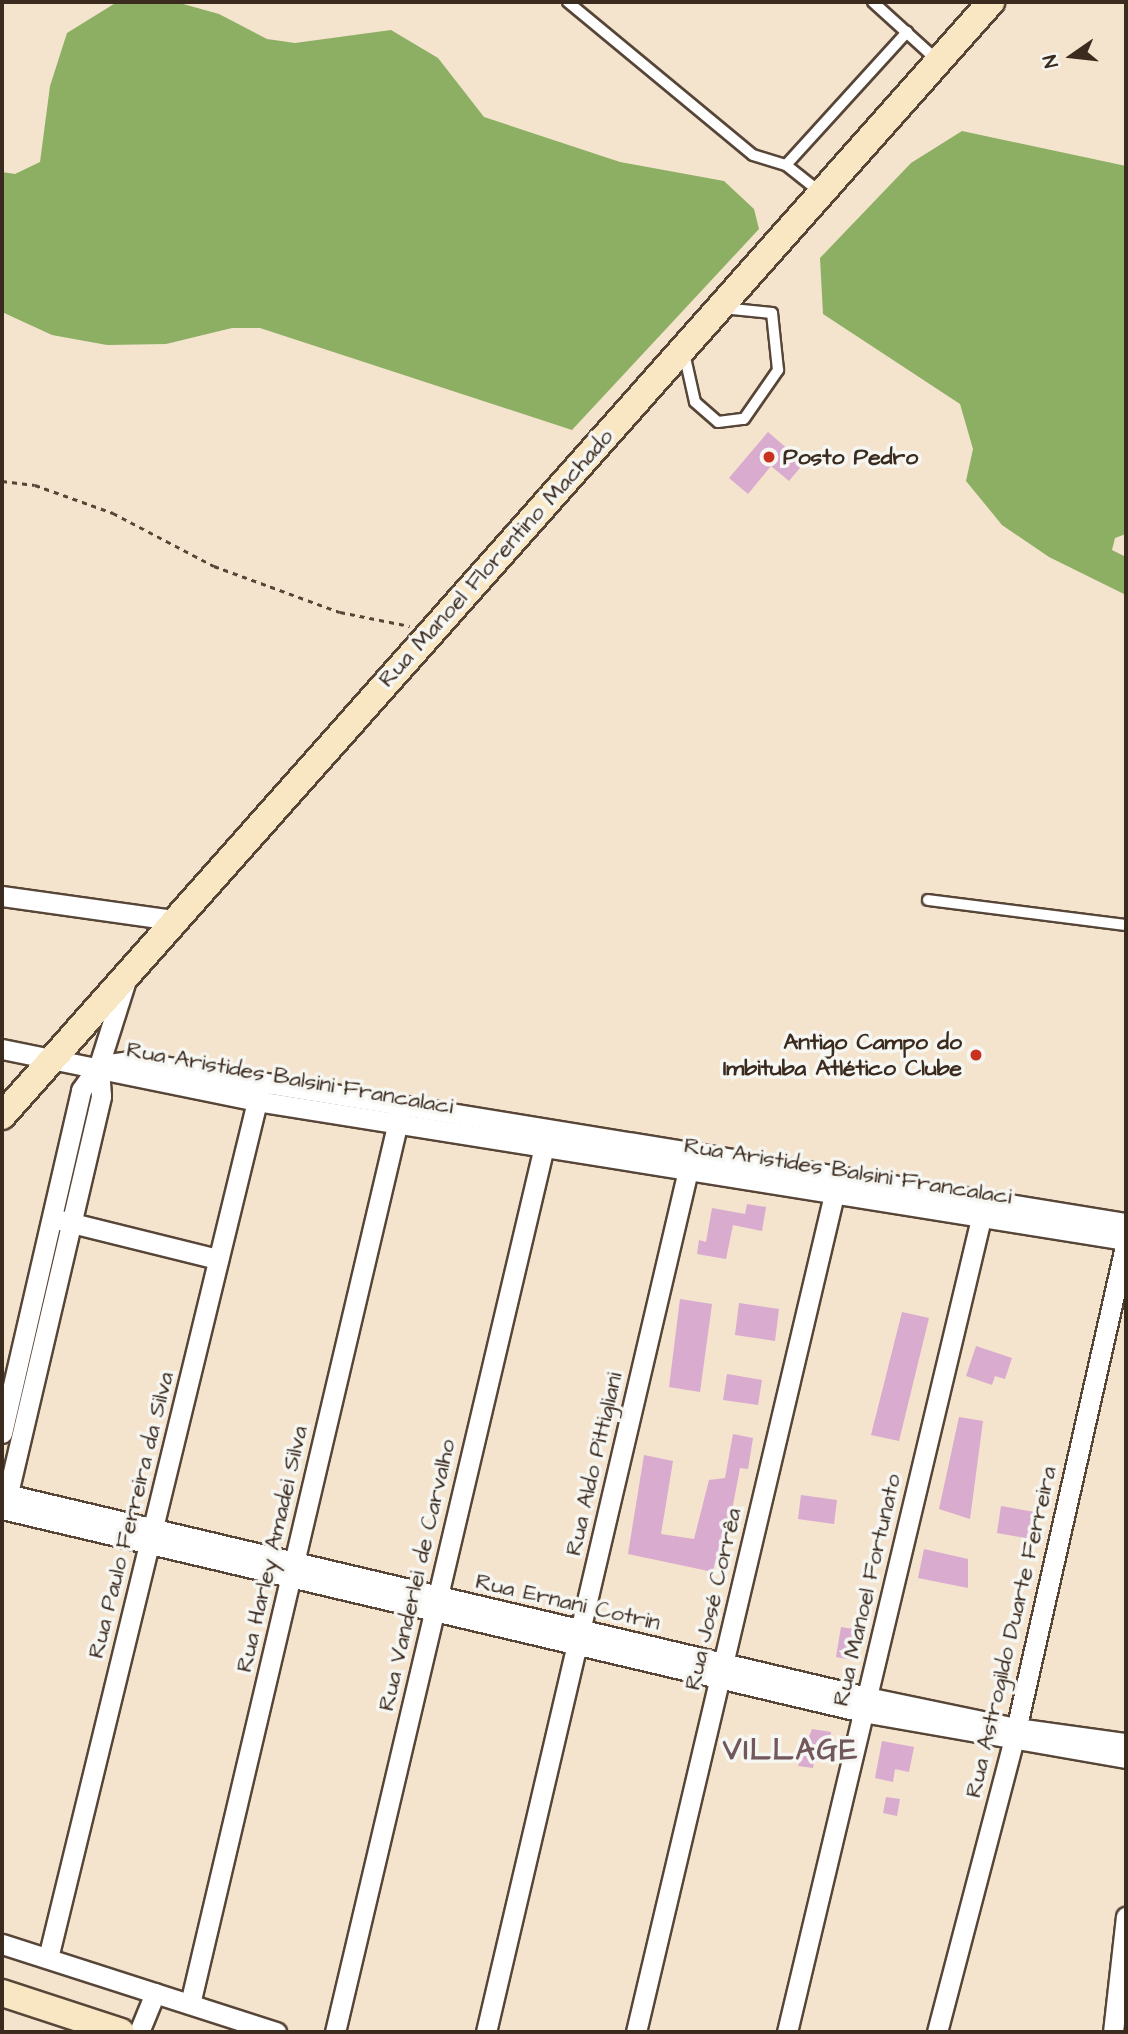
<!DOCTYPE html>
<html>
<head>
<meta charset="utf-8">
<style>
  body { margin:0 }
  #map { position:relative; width:1128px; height:2034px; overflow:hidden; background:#f4e3cd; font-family:"Architects Daughter",sans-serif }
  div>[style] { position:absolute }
  .forest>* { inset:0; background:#8caf63 }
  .building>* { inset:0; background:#d8abcf }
  .path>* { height:2.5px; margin-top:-1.25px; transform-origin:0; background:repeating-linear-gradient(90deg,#574638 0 5px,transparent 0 10px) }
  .roads { filter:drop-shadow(2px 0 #574638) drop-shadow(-2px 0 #574638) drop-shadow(0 2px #574638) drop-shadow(0 -2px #574638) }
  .lane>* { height:10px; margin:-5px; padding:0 5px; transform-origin:5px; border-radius:5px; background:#fff }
  .street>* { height:19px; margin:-9.5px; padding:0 9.5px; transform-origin:9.5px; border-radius:9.5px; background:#fff }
  .secondary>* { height:26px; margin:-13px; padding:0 13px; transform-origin:13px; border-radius:13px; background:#f9e7c3 }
  .dots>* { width:19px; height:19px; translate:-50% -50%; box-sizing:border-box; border:4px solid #f6f6f2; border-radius:50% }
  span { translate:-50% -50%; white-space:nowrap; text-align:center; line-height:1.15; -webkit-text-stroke:7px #f6f6f2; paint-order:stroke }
  .poi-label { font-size:23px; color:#3b2a1e; font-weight:700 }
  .left { translate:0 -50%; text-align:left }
  .right { translate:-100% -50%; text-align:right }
  .street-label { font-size:23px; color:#3b2a1e }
  .district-label { font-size:30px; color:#72575c; font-weight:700; letter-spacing:2px }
  .frame { position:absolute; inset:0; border:4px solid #3b2a1e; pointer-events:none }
  .north { position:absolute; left:1037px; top:21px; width:70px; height:70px; -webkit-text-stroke:5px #f6f6f2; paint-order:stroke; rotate:256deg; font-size:19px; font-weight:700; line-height:28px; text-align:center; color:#3b2a1e }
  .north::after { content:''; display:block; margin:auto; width:24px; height:32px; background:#3b2a1e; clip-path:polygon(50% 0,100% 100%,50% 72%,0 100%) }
</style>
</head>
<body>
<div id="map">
  <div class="forest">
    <i style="clip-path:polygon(117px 2px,176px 2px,219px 14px,267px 39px,295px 43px,391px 30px,438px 58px,484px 117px,620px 162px,724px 181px,754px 209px,759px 229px,572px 430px,260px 328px,232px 328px,166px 344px,107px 345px,52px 335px,2px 312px,2px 172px,15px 174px,40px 162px,50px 86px,67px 33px)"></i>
    <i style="clip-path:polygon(962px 131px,1126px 166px,1126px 534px,1115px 538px,1112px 550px,1126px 557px,1126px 595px,1049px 557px,1002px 525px,966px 481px,973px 449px,960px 404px,823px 314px,820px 258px,911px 163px)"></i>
  </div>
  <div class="building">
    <i style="clip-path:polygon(768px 432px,804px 463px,789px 481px,771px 466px,748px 494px,729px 478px)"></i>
    <i style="clip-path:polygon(747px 1204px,766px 1207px,762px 1231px,733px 1225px,726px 1259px,697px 1254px,699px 1240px,706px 1242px,712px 1208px,745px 1214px)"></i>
    <i style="clip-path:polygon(680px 1299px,712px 1304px,700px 1392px,669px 1387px)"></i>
    <i style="clip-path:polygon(739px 1303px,779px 1309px,775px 1341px,735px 1335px)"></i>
    <i style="clip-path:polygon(902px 1312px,929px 1318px,899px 1441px,871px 1435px)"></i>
    <i style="clip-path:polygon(976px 1346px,1012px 1358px,1005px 1379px,995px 1376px,992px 1385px,966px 1376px)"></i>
    <i style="clip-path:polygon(727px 1374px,762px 1380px,758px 1405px,723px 1400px)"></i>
    <i style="clip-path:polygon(959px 1417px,983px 1421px,970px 1519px,939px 1509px)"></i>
    <i style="clip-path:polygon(733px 1434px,753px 1438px,748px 1469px,740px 1468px,722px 1563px,715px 1562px,713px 1572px,628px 1554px,644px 1455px,673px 1461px,661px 1534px,694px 1539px,709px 1480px,725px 1478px)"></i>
    <i style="clip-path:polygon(801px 1495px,837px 1500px,834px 1524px,798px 1519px)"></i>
    <i style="clip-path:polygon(1001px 1506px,1035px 1512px,1031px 1539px,997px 1533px)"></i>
    <i style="clip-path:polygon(924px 1549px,968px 1559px,968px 1588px,918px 1578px)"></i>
    <i style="clip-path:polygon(841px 1627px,859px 1630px,853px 1660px,836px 1657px)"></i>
    <i style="clip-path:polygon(812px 1729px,831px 1732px,827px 1757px,815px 1755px,813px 1768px,798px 1766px)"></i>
    <i style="clip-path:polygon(882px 1741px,914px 1747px,909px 1772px,895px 1769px,893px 1782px,875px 1778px)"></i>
    <i style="clip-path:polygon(886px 1797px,900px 1799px,897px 1816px,883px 1813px)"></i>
  </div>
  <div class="path">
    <i style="left:2px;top:481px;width:33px;rotate:7deg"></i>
    <i style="left:35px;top:485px;width:83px;rotate:19.7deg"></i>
    <i style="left:113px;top:513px;width:114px;rotate:27.7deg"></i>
    <i style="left:214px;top:566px;width:134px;rotate:20.1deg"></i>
    <i style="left:340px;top:612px;width:71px;rotate:11.3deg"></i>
  </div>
  <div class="roads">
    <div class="lane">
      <i style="left:568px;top:2px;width:240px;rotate:39.6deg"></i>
      <i style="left:753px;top:155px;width:34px;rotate:17deg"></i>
      <i style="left:786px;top:165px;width:43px;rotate:38.5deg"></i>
      <i style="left:873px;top:2px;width:86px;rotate:42.2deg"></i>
      <i style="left:786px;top:165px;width:180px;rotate:-47.7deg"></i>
      <i style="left:684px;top:353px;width:50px;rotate:77.3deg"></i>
      <i style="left:695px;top:402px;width:30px;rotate:41deg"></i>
      <i style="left:718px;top:422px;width:26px;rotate:-7deg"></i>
      <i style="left:744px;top:419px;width:60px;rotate:-55.2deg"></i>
      <i style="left:778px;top:370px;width:57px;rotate:-96deg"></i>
      <i style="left:772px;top:313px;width:50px;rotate:-174.3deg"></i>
      <i style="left:928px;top:900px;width:200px;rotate:7.2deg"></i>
    </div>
    <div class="street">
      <i style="left:2px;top:896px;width:172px;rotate:8deg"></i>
      <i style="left:2px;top:1049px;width:260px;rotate:11.5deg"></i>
      <i style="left:257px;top:1101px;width:880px;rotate:9.09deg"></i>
      <i style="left:101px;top:1065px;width:30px;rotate:-8deg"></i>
      <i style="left:131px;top:1061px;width:1008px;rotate:9.25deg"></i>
      <i style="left:60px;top:1220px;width:163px;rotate:13.9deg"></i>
      <i style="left:2px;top:1433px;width:352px;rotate:-77deg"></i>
      <i style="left:81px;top:1090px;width:31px;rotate:-54deg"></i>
      <i style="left:2px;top:1493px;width:889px;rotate:13.27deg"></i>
      <i style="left:867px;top:1697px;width:152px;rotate:11.8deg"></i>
      <i style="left:1016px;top:1728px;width:111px;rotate:7.8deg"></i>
      <i style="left:5px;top:1506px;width:421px;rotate:-76.8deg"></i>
      <i style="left:101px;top:1096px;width:31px;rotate:-94deg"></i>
      <i style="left:99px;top:1065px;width:89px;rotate:-72.4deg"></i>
      <i style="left:2px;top:1509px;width:885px;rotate:13.27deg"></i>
      <i style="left:863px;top:1712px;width:267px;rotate:9.9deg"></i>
      <i style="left:2px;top:1944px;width:288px;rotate:17.8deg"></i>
      <i style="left:48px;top:1958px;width:894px;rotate:-76.29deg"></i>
      <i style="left:190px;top:2004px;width:915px;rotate:-76.74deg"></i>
      <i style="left:139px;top:2032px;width:42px;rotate:-67.7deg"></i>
      <i style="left:335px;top:2032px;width:923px;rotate:-76.72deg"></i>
      <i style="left:486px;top:2032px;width:899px;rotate:-76.81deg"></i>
      <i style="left:636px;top:2032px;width:873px;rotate:-76.7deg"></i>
      <i style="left:787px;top:2032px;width:849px;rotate:-76.59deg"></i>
      <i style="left:937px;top:2032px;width:299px;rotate:-75.3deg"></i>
      <i style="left:1013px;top:1743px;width:514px;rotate:-77.29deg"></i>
      <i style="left:1113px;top:2032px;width:116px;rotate:-83.6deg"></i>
    </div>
    <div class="secondary">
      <i style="left:2px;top:1116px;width:1490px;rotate:-48.4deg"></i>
      <i style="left:2px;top:1993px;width:125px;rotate:18.1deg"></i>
    </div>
  </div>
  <div class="dots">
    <i style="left:769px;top:457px;background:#c8321e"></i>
    <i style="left:976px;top:1055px;background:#c8321e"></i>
  </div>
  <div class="poi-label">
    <span class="left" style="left:783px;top:457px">Posto Pedro</span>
    <span class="right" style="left:962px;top:1055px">Antigo Campo do<br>Imbituba Atlético Clube</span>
  </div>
  <div class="street-label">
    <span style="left:496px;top:558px;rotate:-48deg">Rua Manoel Florentino Machado</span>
    <span style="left:290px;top:1078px;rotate:10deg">Rua Aristides Balsini Francalaci</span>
    <span style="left:848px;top:1171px;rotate:9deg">Rua Aristides Balsini Francalaci</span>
    <span style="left:594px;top:1464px;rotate:-77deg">Rua Aldo Pittigliani</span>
    <span style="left:131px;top:1515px;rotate:-76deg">Rua Paulo Ferreira da Silva</span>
    <span style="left:272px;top:1549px;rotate:-77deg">Rua Harley Amadei Silva</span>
    <span style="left:417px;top:1575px;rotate:-77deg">Rua Vanderlei de Carvalho</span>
    <span style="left:867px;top:1590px;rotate:-77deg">Rua Manoel Fortunato</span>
    <span style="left:713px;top:1599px;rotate:-77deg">Rua José Corrêa</span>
    <span style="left:568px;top:1602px;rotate:13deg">Rua Ernani Cotrin</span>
    <span style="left:1011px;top:1632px;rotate:-77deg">Rua Astrogildo Duarte Ferreira</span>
  </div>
  <div class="district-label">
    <span style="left:791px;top:1750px">VILLAGE</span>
  </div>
  <div class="frame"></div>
  <div class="north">N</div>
</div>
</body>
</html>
